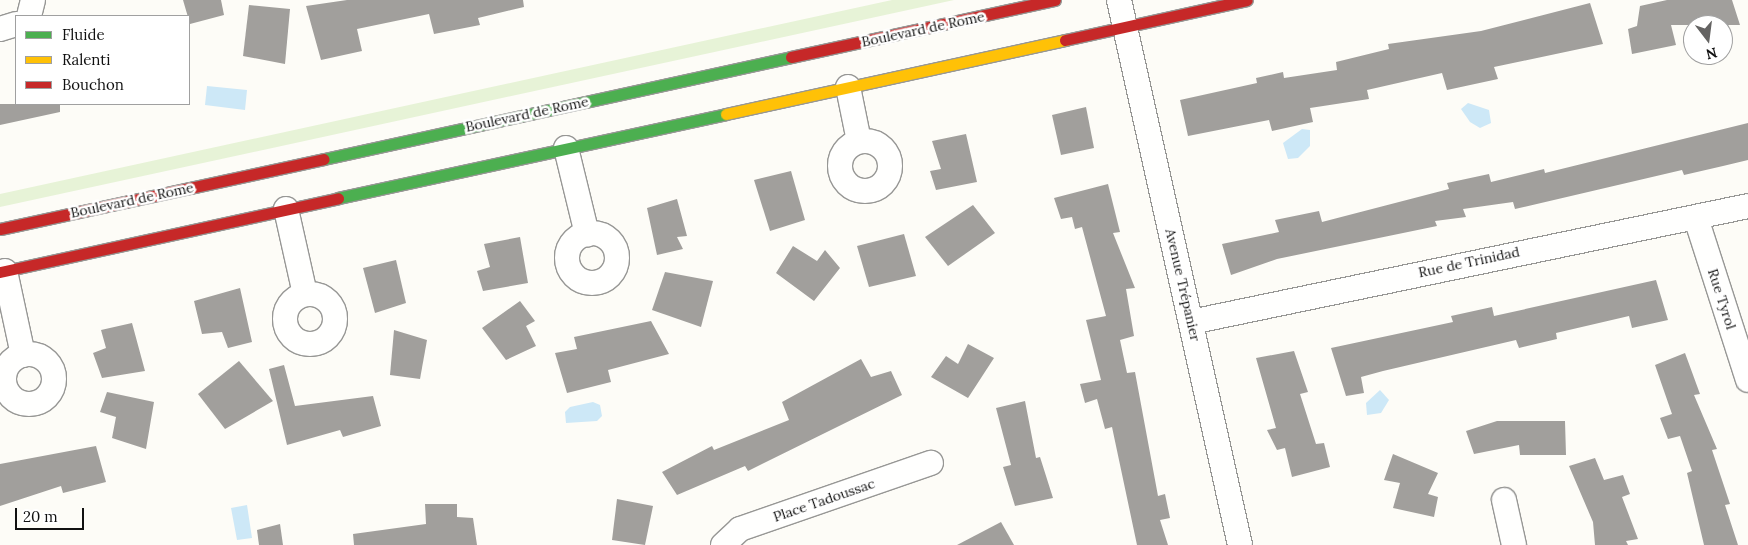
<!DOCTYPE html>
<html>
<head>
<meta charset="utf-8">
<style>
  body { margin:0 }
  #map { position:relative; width:1748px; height:545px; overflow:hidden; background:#fdfcf7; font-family:Lora,serif }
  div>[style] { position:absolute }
  .green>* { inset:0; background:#e7f3d7 }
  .water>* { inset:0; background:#cde8f7 }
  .building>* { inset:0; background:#a19f9c }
  .roads { filter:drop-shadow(1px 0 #979795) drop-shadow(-1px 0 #979795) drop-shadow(0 1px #979795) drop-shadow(0 -1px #979795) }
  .street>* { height:24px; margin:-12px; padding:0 12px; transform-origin:12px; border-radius:12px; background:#fffffe }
  .street>.ring { margin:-12px; padding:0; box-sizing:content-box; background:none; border:24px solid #fffffe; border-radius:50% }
  .fast>* { height:11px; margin:-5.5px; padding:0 5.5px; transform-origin:5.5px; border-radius:5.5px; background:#4caf50 }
  .slow>* { height:11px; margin:-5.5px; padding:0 5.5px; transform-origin:5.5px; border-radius:5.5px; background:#ffc107 }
  .jam>* { height:11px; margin:-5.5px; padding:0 5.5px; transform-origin:5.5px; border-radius:5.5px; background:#c62828 }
  span { translate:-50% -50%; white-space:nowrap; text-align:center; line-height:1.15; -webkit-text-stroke:5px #fff; paint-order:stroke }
  .street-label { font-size:14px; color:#111 }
  .legend { position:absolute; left:15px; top:15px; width:175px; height:90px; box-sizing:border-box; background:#fff; border:1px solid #a0a0a0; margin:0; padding:6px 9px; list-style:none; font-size:15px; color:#111 }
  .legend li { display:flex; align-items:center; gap:10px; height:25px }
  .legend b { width:25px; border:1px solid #a0a0a0 }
  .north { position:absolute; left:1683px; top:15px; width:50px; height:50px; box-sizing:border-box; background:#fff; border:1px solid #a0a0a0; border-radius:50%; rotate:165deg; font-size:14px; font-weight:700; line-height:20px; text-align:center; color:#111 }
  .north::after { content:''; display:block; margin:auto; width:18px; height:22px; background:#646362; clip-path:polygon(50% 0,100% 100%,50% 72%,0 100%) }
  .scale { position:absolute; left:15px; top:508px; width:69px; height:22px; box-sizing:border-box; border:2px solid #111; border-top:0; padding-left:6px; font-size:15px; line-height:18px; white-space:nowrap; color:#111; -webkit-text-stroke:4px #fff; paint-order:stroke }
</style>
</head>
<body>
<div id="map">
  <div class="green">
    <i style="clip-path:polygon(892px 0,954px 0,0 207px,0 194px)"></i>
  </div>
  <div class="water">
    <i style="clip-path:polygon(207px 86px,247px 90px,245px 110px,205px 105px)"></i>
    <i style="clip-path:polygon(1468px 103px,1489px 110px,1491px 123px,1480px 128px,1470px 122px,1461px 109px)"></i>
    <i style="clip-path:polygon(1302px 129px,1310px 130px,1310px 146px,1298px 158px,1288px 159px,1283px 143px)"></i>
    <i style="clip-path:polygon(1380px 390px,1389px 400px,1381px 413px,1367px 415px,1366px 403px)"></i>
    <i style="clip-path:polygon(593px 402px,600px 405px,602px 416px,597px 421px,566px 423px,565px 412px,570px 407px)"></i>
    <i style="clip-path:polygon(247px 505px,252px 538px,237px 540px,231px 508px)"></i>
  </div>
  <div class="building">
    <i style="clip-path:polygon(183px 0,221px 0,224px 15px,190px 24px)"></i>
    <i style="clip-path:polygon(347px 0,523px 0,524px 7px,478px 18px,480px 25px,434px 34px,429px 14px,357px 29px,362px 51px,321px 60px,306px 6px)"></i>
    <i style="clip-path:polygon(1667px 0,1732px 0,1740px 25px,1671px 25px,1676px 45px,1632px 54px,1628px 29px,1637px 26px,1640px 6px)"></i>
    <i style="clip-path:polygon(1590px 3px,1603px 44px,1494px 67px,1498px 79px,1447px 90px,1442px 73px,1367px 90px,1369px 99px,1310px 108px,1313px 122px,1272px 131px,1269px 120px,1188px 136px,1180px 100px,1257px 83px,1256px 78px,1283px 72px,1284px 78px,1337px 70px,1336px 62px,1389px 49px,1388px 44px,1481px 31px)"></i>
    <i style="clip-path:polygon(249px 5px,290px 9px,285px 64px,243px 56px)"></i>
    <i style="clip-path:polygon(0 104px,60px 104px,60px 112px,0 125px)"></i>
    <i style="clip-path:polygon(1086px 107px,1094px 148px,1061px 155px,1052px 115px)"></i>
    <i style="clip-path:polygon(1748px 123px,1748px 160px,1723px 166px,1684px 175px,1682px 170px,1515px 209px,1513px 202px,1463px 209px,1466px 217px,1435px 221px,1437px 226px,1277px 259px,1231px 275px,1222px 244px,1279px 232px,1275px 220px,1319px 211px,1322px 222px,1449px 189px,1447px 183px,1489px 174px,1491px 182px,1544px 169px,1545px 173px)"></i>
    <i style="clip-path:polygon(966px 134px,977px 182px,936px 190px,930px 171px,941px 169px,932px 141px)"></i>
    <i style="clip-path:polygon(791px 171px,805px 220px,770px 231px,754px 180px)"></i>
    <i style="clip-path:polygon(1108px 184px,1120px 232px,1113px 233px,1135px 288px,1126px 289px,1134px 336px,1120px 340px,1127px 373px,1135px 372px,1158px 496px,1165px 494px,1170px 518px,1160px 520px,1168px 545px,1137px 545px,1112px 427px,1105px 429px,1097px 399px,1085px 403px,1080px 384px,1101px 380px,1086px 320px,1106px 316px,1082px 227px,1075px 229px,1072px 217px,1061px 219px,1054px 198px)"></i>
    <i style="clip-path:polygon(677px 199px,687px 236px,677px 237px,683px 249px,657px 255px,647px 208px)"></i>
    <i style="clip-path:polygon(973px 205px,995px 233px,948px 266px,925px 237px)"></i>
    <i style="clip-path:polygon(904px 234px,916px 276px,869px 287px,857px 246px)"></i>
    <i style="clip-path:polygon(520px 237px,528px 283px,483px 291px,477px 271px,490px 267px,484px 244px)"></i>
    <i style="clip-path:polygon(793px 246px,817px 261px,825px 250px,840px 268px,814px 301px,776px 273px)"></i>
    <i style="clip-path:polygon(396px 260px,406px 303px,375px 313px,363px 268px)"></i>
    <i style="clip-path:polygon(665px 272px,713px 281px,701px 327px,652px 310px)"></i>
    <i style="clip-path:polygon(1656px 280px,1668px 320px,1632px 328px,1629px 316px,1556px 333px,1557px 339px,1519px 348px,1516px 340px,1383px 371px,1361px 377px,1364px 393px,1346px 396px,1331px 348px,1453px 322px,1451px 316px,1492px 307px,1494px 316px)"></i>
    <i style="clip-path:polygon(240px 288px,252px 342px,228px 348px,222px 332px,202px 334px,194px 301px)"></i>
    <i style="clip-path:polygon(520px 301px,535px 321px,526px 326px,536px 346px,506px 360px,482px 328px)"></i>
    <i style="clip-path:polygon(651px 321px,669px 354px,608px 370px,611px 382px,567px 393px,555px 353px,577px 349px,574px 337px)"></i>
    <i style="clip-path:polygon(132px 323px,145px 371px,102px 378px,93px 353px,106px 348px,101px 330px)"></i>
    <i style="clip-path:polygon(394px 330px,427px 340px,420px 379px,390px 375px)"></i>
    <i style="clip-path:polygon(968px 344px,994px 358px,968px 398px,931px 377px,946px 356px,958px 364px)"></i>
    <i style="clip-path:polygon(1294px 351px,1308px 392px,1300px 394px,1316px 444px,1324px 443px,1330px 467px,1292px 477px,1285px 448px,1277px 450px,1267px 430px,1276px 428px,1256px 358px)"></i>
    <i style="clip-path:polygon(1685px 353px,1700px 394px,1694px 395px,1717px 449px,1712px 450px,1730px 504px,1725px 505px,1738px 545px,1704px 545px,1687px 473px,1692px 471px,1680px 436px,1668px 439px,1660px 418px,1672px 414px,1655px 365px)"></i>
    <i style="clip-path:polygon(861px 359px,871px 377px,891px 371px,902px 395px,748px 471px,745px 466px,677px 495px,662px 472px,712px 446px,714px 450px,789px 420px,782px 402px)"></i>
    <i style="clip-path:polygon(239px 361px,273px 401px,225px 429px,198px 394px)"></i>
    <i style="clip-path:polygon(284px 365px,295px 406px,373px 396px,381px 426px,343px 437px,340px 430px,287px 445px,269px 369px)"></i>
    <i style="clip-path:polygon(107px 392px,154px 402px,146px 449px,112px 438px,116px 417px,100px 412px)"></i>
    <i style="clip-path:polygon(1025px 401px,1036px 458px,1040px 457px,1053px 498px,1015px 506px,1003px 467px,1011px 465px,996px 408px)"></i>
    <i style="clip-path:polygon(1497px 421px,1565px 421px,1566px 455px,1520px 455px,1519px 445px,1474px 454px,1466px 431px)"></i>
    <i style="clip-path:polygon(96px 446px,106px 482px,63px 493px,61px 486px,0 506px,0 464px)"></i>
    <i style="clip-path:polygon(1393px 454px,1438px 473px,1428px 494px,1438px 497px,1434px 517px,1393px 508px,1400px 483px,1384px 480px)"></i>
    <i style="clip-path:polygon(1595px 458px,1604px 480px,1623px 475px,1630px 494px,1622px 497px,1638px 539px,1626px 541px,1628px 545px,1595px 545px,1593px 522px,1569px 466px)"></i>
    <i style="clip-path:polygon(617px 499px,653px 506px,645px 545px,612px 540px)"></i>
    <i style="clip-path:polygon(425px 504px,457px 504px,457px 517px,473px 518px,477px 545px,354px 545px,353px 534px,426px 524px)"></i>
    <i style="clip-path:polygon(1001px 522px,1014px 545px,957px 545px)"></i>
    <i style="clip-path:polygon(280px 524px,283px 545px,259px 545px,257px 530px)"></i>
  </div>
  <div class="roads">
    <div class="street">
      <i style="left:1119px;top:0;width:558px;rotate:77.48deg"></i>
      <i style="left:29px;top:16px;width:16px;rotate:-76deg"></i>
      <i style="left:0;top:29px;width:17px;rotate:-17deg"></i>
      <i style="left:848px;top:87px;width:55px;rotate:78.5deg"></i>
      <i class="ring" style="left:840px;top:141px;width:26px;height:26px"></i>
      <i style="left:566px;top:148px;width:89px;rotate:76.3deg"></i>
      <i style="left:286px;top:209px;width:87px;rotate:77.4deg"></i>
      <i style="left:1696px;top:218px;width:170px;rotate:72.2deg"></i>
      <i class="ring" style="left:567px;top:233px;width:26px;height:26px"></i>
      <i style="left:5px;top:271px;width:86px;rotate:77.9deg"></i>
      <i class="ring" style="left:285px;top:294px;width:26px;height:26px"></i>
      <i style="left:1191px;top:322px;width:569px;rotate:-11.76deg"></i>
      <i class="ring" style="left:4px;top:354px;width:26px;height:26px"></i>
      <i style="left:1504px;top:500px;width:46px;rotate:77.5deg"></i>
      <i style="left:723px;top:545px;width:23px;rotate:-43deg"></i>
      <i style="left:740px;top:529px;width:202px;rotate:-19.1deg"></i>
    </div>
    <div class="fast">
      <i style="left:324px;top:159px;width:478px;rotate:-12.3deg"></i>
      <i style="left:338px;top:198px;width:397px;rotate:-12.2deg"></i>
    </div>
    <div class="slow">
      <i style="left:726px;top:114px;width:347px;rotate:-12.3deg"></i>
    </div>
    <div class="jam">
      <i style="left:1065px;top:40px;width:186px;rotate:-12.4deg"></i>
      <i style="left:791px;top:57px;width:270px;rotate:-12.2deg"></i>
      <i style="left:0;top:229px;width:331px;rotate:-12.2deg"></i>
      <i style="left:0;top:272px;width:346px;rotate:-12.3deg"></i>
    </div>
  </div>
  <div class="street-label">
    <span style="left:923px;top:29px;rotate:-12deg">Boulevard de Rome</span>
    <span style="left:527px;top:114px;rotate:-12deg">Boulevard de Rome</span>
    <span style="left:132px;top:200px;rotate:-12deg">Boulevard de Rome</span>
    <span style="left:1469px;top:262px;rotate:-12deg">Rue de Trinidad</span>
    <span style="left:1183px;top:285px;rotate:77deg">Avenue Trépanier</span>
    <span style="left:1722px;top:299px;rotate:72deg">Rue Tyrol</span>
    <span style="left:824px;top:500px;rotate:-19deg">Place Tadoussac</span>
  </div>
  <ul class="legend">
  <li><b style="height:6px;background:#4caf50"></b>Fluide</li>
  <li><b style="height:6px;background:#ffc107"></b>Ralenti</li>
  <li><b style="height:6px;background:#c62828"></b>Bouchon</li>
  </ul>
  <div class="north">N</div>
  <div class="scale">20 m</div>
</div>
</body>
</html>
